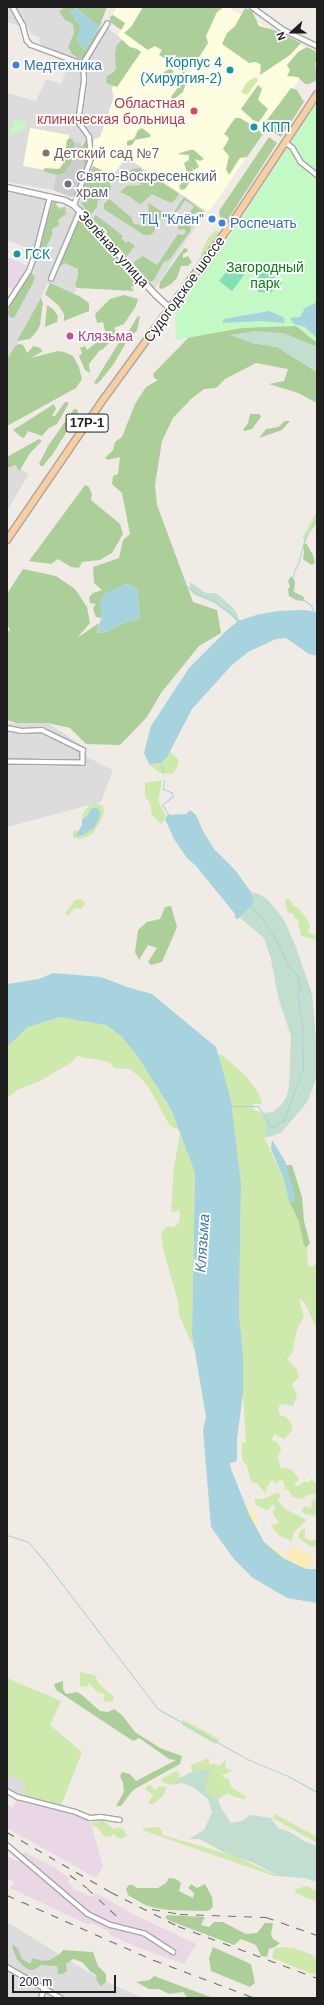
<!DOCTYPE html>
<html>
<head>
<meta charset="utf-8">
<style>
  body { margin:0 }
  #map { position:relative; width:324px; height:2005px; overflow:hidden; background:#f0ece5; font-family:Arial,sans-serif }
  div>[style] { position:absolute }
  .residential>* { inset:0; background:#dddcdc }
  .industrial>* { inset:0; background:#e9d7e6 }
  .education>* { inset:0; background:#fffddf }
  .religious>* { inset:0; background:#cdcdcd }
  .grass>* { inset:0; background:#cde9ab }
  .forest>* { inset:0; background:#accf9a }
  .wetland>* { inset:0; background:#c2decf }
  .sand>* { inset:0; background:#feecb4 }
  .park>* { inset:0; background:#c3f9c4 }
  .pitch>* { inset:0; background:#84deb6 }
  .water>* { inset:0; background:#a6d3dd }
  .stream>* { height:1px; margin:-0.5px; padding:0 0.5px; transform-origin:0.5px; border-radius:0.5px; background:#a6d3dd }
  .roads { filter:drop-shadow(1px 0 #a6a6a6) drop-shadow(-1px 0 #a6a6a6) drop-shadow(0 1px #a6a6a6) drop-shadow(0 -1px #a6a6a6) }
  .minor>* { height:3.5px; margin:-1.75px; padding:0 1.75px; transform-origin:1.75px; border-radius:1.75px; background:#fff }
  .tertiary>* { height:4.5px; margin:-2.25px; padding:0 2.25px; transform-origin:2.25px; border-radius:2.25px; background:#fff }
  .primary>* { height:6px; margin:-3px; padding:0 3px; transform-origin:3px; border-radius:3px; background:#fbce9f }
  .rail>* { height:1px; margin-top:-0.5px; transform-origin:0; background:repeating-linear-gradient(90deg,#6d6d6d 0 8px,transparent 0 16px) }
  .dots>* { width:11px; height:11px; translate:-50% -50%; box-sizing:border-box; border:2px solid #fff; border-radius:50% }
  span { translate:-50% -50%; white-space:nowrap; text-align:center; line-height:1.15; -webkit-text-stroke:3.5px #fff; paint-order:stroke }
  .shield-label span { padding:1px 3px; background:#fff; border:1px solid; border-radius:3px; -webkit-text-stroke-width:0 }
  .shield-label { font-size:13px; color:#1f1f1f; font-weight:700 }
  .culture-label { font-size:14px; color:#0d838f }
  .right { translate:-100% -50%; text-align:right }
  .left { translate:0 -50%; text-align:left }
  .shop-label { font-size:14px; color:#366cbe }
  .health-label { font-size:14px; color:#be3a42 }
  .education-label { font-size:14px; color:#785e54 }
  .worship-label { font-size:14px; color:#5b616d }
  .street-label { font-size:14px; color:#1f1f1f }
  .park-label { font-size:14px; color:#0c7d10 }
  .hotel-label { font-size:14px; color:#b23c85 }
  .water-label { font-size:15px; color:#46779e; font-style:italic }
  .frame { position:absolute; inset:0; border:8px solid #1f1f1f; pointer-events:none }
  .north { position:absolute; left:272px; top:12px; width:40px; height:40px; -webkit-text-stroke:3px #fff; paint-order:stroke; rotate:249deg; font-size:11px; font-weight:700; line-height:16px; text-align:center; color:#1f1f1f }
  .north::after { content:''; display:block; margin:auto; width:14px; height:18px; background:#1f1f1f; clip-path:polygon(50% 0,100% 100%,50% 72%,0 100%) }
  .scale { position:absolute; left:12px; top:1975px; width:104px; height:18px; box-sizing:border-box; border:2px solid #1f1f1f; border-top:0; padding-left:5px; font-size:12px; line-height:14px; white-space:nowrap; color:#1f1f1f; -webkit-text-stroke:3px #fff; paint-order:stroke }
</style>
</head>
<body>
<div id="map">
  <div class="residential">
    <i style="clip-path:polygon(10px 7px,83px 7px,126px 43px,112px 90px,114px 97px,100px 137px,81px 143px,68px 141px,69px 135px,30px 128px,57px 172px,53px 190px,7px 182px,7px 93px,36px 101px,46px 79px,61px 84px,71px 57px,42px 46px,39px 42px,40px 38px,32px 35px,28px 28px,7px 22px,7px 9px)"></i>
    <i style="clip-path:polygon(126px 156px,206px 211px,154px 290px,77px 203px,89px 167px)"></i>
    <i style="clip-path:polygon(7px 191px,51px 201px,57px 206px,70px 208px,81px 219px,86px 269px,73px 296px,47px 283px,39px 304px,7px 364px,7px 309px,29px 275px,37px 252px,7px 240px)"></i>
    <i style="clip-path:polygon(7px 461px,29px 474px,7px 511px)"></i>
    <i style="clip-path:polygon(7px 723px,48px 723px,84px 747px,87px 757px,113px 770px,101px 802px,7px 827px)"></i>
    <i style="clip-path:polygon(7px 1774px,28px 1784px,21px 1797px,7px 1789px)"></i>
    <i style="clip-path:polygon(7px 1922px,98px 1978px,143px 1998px,7px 1998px)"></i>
  </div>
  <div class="industrial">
    <i style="clip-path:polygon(7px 257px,28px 266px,13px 290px,7px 286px)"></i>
    <i style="clip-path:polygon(17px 1798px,80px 1815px,90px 1820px,103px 1866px,96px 1878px,7px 1828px,7px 1804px,13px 1808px)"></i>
    <i style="clip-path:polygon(24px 1852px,54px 1867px,69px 1878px,68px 1882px,74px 1889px,92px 1897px,96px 1893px,133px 1914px,196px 1944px,184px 1964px,134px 1946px,110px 1935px,108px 1931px,91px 1923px,89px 1925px,10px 1888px,14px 1882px,7px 1878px,7px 1856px,17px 1861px)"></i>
  </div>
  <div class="education">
    <i style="clip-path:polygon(116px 7px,227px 7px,317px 53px,211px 209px,206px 211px,126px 157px,110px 180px,89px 167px,94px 140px,100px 137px,114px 97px,112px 90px,126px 43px,118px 35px,125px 24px,113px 15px)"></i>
    <i style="clip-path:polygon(30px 128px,69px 135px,62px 173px,23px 166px)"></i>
  </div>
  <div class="religious">
    <i style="clip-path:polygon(68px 141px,81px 143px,86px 167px,77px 194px,71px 197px,53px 190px,57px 172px,62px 173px)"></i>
  </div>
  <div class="grass">
    <i style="clip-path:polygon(256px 77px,258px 80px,247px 95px,241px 92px,247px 82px)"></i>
    <i style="clip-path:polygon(216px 230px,219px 233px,201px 259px,201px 253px,208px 238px)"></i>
    <i style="clip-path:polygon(317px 511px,317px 525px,310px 530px,306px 541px,302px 538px)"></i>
    <i style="clip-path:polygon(170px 752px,179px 760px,177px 768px,172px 774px,160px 773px,150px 765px,149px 764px,161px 763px)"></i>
    <i style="clip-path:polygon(162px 780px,158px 801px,165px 814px,165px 819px,161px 824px,152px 815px,150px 803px,145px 796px,145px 783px)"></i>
    <i style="clip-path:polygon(94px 802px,103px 806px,104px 813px,100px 822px,93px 833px,87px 837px,78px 839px,73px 837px,73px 831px,79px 830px,76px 835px,92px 808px,87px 816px,84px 818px,82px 816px,84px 811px)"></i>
    <i style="clip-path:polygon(287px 898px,292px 902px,293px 906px,298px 908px,307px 919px,310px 926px,308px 933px,317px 936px,317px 940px,301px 936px,300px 929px,298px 926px,299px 923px,292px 913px,288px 913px,285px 901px)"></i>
    <i style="clip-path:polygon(81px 899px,85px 903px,82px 909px,75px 908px,68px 916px,65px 913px,75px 900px)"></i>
    <i style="clip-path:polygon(60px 1017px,106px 1025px,121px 1036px,136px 1054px,171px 1109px,179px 1130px,170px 1126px,149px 1088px,142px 1079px,130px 1069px,115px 1068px,109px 1062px,77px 1056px,72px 1062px,40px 1081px,17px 1090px,7px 1098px,7px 1047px,28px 1027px)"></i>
    <i style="clip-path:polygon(221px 1054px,247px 1077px,259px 1094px,262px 1104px,252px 1104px,254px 1110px,262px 1113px,266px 1127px,264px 1137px,284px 1180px,289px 1201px,299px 1222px,304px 1246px,307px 1247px,308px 1265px,312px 1267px,315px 1264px,317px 1265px,317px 1330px,305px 1303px,299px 1299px,304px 1317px,297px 1329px,292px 1354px,287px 1359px,296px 1368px,299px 1377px,292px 1384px,297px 1395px,293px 1406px,281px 1404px,278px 1408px,280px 1415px,286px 1417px,292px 1424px,292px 1431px,284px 1439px,274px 1434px,272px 1440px,278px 1443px,281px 1449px,278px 1457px,281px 1469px,287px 1468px,294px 1472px,299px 1479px,294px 1485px,298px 1486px,303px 1482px,309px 1482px,311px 1479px,317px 1484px,317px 1494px,307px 1495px,303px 1499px,292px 1497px,289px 1490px,285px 1489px,284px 1482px,280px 1480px,277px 1484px,272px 1480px,267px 1487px,266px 1492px,263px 1491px,258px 1484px,251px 1482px,247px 1466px,242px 1460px,242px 1443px,246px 1442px,243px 1394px,243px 1355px,239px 1315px,241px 1183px,231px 1100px,217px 1056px)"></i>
    <i style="clip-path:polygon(180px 1133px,195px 1173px,192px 1334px,195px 1351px,179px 1315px,178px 1301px,163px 1249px,161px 1235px,165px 1228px,169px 1226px,173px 1228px,179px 1223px,180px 1216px,179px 1208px,176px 1212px,171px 1211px,174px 1167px)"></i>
    <i style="clip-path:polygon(278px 1492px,281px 1497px,277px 1500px,285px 1509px,307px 1520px,294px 1532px,292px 1541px,278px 1535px,271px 1525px,279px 1523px,273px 1514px,275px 1506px,273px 1505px,267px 1511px,256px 1505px,254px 1499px,263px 1499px)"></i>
    <i style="clip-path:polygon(317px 1499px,317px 1516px,305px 1514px,301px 1510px,305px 1506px,311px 1508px,312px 1500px)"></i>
    <i style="clip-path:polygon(302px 1529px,305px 1529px,305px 1538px,311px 1541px,317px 1539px,317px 1547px,312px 1547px,299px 1539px,298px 1536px)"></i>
    <i style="clip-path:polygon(80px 1672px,95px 1675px,99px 1684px,114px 1697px,112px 1702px,103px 1701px,105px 1694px,98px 1693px,89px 1683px,87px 1687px,80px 1686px)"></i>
    <i style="clip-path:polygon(7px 1678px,61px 1701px,50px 1725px,82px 1752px,61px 1806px,21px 1797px,27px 1784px,7px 1774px)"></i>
    <i style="clip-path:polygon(184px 1720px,219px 1739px,219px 1741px,215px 1744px,182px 1725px,182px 1721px)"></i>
    <i style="clip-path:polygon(209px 1758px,209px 1764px,220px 1765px,226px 1759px,225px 1768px,233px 1770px,221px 1776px,229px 1779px,231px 1787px,247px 1797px,245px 1799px,234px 1797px,229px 1793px,218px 1799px,210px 1796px,205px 1789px,199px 1769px,192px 1773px,191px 1765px)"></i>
    <i style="clip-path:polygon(176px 1771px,180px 1775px,179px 1778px,172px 1785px,162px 1782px,161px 1779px)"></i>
    <i style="clip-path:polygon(150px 1784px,155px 1790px,159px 1786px,167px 1787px,163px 1796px,153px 1804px,148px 1804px,153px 1795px,145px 1789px)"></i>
    <i style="clip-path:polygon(275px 1814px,317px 1837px,317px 1843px,273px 1818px)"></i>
    <i style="clip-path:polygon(100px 1818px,114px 1829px,117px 1827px,123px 1829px,127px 1836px,120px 1839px,113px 1834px,110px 1837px,104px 1836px,96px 1826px,92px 1826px,92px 1821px,99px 1822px)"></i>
    <i style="clip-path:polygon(158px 1827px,161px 1830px,163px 1835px,237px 1857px,278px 1876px,274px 1876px,142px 1830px,144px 1828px)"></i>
    <i style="clip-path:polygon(307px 1886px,317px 1891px,317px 1902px,295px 1893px,296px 1889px)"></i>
    <i style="clip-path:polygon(282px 1947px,294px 1948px,312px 1955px,317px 1960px,317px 1970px,315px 1975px,272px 1958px,274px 1949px)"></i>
  </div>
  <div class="forest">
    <i style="clip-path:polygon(66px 7px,107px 7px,99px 27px,76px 8px,74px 19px,81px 26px,77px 41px,85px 50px,99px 28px,100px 31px,83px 61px,72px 54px,68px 47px,74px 33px,73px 24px,64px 19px,59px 11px)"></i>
    <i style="clip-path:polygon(143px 7px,224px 7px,217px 12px,206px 36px,208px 43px,198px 59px,189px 63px,184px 74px,171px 62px,159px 55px,162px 50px,155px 46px,148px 50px,124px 33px,131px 27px)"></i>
    <i style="clip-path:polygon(245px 8px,252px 11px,259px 26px,274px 30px,301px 43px,290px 55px,260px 75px,261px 65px,256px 62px,249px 63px,222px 44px,227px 33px,235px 26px)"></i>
    <i style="clip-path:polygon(113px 15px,125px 23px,121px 30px,110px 22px,110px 17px)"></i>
    <i style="clip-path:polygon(122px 40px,130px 47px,137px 49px,141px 52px,117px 87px,106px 83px,107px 76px,114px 72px,116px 68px,115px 52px,117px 45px)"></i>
    <i style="clip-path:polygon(307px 47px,317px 52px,317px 62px,315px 63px,317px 80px,309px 84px,305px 84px,298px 77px,287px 76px,290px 70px,287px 65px,298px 52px)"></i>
    <i style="clip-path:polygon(170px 69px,174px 71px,171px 75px,175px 73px,179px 77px,170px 88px,164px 75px,164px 72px)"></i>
    <i style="clip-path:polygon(184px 79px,188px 84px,185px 86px,183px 92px,173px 100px,171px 97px)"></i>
    <i style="clip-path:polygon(258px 85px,262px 89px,258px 100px,268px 109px,259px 122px,253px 120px,241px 109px)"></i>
    <i style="clip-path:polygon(291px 88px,297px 90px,304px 102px,281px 137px,267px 129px,264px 124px)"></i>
    <i style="clip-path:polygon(235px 118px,240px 118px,250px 124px,251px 128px,254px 130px,256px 128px,263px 134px,247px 157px,240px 158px,229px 175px,226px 169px,229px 156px,223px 149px,229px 139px,228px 137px,224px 134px)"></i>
    <i style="clip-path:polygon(142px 128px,151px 135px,150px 137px,135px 140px,133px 144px,129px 146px,127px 145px,127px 141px,134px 139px,138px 130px)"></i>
    <i style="clip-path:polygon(269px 137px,277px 143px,227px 221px,220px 217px,219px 211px)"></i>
    <i style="clip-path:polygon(70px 138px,73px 140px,74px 145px,71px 163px,64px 173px,57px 175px,43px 171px,45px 168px,59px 169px,63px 164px,67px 140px)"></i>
    <i style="clip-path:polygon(85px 141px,89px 143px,89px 154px,86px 166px,84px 165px,82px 146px)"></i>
    <i style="clip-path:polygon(190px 150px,194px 150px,204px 159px,200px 161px,195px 159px,199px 167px,194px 170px,191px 167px,195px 174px,185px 189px,181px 190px,179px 186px,188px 175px,184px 163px,189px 160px,189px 155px,177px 154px)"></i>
    <i style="clip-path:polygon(93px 166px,107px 173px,111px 188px,104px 199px,98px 200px,97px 207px,90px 216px,81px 203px,85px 195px,85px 183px)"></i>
    <i style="clip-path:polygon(140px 168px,145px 174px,154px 177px,179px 194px,174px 201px,171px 203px,152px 194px,141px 204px,135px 201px,131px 197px,120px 192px,127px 186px,142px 185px,137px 181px,128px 181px,122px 177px,132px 169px)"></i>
    <i style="clip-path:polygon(184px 197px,204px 212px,195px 213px,194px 216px,196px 221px,190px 224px,191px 230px,170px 259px,163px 263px,154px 280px,150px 282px,134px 265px,134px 262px,143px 256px,157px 265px,178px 234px,183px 235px,186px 232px,184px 229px,179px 230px,177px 224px,172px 223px,172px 219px,175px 217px,183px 222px,194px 206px,185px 200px,177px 212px,174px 212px)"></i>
    <i style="clip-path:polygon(109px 199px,131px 217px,134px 224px,142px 225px,149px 213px,148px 203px,166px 214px,164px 218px,157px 219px,154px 222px,157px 226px,154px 232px,150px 235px,144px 235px,104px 209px,104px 204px)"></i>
    <i style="clip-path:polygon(53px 201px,56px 201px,57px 207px,61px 209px,65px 206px,66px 214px,58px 220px,59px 225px,52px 229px,52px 235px,44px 252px,41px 253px,39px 251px,39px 248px)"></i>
    <i style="clip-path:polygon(80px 215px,139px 285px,131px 287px,134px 291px,77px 288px,75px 286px,78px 275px,78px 269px,65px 263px,57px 268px)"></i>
    <i style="clip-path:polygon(96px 215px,123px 236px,121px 238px,126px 243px,128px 241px,135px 246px,126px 257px,93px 219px)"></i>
    <i style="clip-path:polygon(184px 248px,188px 249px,187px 252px,183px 254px,183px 258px,188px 256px,192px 262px,188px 266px,181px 266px,177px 278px,171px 284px,162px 289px,159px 288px,160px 282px)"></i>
    <i style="clip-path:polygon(31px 273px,35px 277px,32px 285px,14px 318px,10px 317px,7px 313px,11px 304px)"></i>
    <i style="clip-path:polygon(50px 283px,79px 296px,89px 303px,89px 311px,64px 321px,64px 314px,59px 306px,45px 294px)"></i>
    <i style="clip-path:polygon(124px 295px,138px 299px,136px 306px,124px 324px,114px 328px,118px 334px,102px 350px,100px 350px,89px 364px,90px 373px,85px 370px,79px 356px,82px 353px,80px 348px,85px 346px,87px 350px,102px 338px,105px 331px,103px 322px,97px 323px,95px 314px,110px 299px)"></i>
    <i style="clip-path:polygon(41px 298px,43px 303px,40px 325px,37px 331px,30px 339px,17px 341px)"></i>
    <i style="clip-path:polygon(47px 305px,53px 309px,58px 316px,57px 322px,45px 327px)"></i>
    <i style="clip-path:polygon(140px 316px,137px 331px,130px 336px,113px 365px,101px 380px,97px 384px,94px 383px,118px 344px,125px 338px,137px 317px)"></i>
    <i style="clip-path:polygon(197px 321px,294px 324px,317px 338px,317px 347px,283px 333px,231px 335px,252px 343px,277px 347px,317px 372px,317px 403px,298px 393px,269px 384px,284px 381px,288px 369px,256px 363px,225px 379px,216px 388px,204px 389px,191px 399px,173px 418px,162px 441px,155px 485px,157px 505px,193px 602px,217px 610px,221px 633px,199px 646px,161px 693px,147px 717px,120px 745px,86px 744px,70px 728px,48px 723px,16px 723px,7px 720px,7px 631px,10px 631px,7px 623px,7px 594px,23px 569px,56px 576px,75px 589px,87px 607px,90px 623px,77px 638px,99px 623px,97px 633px,106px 632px,126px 622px,140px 619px,137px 588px,126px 584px,111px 592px,101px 618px,96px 617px,94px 612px,93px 608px,96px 604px,90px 603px,89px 597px,93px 593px,102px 590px,94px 583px,93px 567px,119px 558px,123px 540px,130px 534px,122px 493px,112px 484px,113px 476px,118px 474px,120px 457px,108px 460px,105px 458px,113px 450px,115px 442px,122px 437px,135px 404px,146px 387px,158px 380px,154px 378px,153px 374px,191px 335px)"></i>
    <i style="clip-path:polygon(21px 344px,24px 346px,27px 353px,32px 348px,33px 346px,40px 348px,43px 351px,31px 358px,58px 351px,64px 352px,73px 356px,79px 367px,82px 379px,76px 388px,7px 426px,7px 359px,16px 345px)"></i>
    <i style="clip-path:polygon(65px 402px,68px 402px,68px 405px,57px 424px,49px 428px,42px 436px,28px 431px,24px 438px,21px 437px,13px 430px,54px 404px,56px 409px,52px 416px,55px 416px)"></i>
    <i style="clip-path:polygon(74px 409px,77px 409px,78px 413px,66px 433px,52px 455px,43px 466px,41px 466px,39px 464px,48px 446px)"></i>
    <i style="clip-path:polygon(250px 414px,259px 414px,261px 417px,252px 429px,245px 431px,243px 430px,248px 423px)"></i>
    <i style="clip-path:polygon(285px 421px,290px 421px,282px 430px,259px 438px,266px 429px,278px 427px)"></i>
    <i style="clip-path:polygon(39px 439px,42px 441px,30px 453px,20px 470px,18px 470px,16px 465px,7px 468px,7px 457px)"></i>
    <i style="clip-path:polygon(85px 485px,89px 487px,92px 494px,91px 500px,120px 524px,123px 534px,112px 553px,100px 560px,82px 562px,79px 568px,71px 567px,58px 559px,51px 564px,29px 561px)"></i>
    <i style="clip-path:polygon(306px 543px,313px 555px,315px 563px,312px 565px,304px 560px,303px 558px,304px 553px,303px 545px)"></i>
    <i style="clip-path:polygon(291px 576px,295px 581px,294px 592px,304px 597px,303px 601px,296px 600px,289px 596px,288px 589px,290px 587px,288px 581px)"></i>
    <i style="clip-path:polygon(171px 906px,177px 927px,162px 962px,151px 965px,148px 962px,157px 948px,148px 945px,139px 960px,135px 952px,138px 930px,147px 922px,160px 919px,165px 907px)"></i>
    <i style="clip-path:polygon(286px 1165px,292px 1165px,302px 1197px,304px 1221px,310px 1243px,307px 1247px,304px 1246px,299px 1222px,289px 1201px,294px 1202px)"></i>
    <i style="clip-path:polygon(63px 1681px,63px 1689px,66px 1694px,77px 1692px,82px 1695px,100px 1711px,108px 1712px,114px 1709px,122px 1715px,135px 1732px,160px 1748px,182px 1756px,180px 1764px,133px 1790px,121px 1806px,116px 1806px,124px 1792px,123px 1783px,120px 1776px,122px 1772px,130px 1774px,136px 1781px,176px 1760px,169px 1759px,139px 1738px,133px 1741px,56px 1690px,54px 1684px)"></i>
    <i style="clip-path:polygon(169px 1878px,176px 1879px,181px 1883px,179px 1891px,193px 1898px,194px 1893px,188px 1888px,191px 1884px,197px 1888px,205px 1884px,212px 1897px,213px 1906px,210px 1910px,205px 1911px,169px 1910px,156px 1908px,145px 1905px,128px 1895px,126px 1889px,129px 1885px,133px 1885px,137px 1888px,158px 1888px,166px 1883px)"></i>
    <i style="clip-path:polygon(167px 1915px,205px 1917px,201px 1925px,209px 1927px,214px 1922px,223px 1922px,246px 1934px,257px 1933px,265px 1923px,273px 1923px,271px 1934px,273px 1939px,280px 1943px,275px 1947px,269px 1949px,267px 1957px,261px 1956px,256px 1945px,241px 1939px,234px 1945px,170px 1921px,165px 1918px)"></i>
    <i style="clip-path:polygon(13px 1944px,18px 1949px,22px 1959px,30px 1964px,33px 1958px,42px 1961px,50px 1960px,60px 1954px,63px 1950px,93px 1952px,98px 1966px,106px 1974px,106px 1982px,101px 1986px,97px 1981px,96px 1975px,91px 1972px,82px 1962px,73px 1959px,66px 1964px,67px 1971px,63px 1974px,58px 1974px,57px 1966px,41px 1965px,34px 1970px,29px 1970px,23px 1966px,17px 1959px,12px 1947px)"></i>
    <i style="clip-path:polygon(213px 1947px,251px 1964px,255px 1983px,250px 1987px,211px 1971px,209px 1958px)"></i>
    <i style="clip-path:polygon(154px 1976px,213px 1998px,188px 1998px,183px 1992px,169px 1994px,159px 1989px,149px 1989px,136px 1982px,150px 1980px)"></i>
  </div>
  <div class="wetland">
    <i style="clip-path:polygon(255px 331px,283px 333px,317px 347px,317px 372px,277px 347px,252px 343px,230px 335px)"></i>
    <i style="clip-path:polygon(190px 582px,206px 593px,216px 593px,223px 599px,235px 610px,240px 621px,237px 622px,232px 616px,216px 604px,195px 595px,190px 590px)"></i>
    <i style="clip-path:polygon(251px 892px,259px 894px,268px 900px,277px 911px,284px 920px,296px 947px,312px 994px,317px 1050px,317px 1075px,308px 1101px,281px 1133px,268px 1137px,264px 1137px,266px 1127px,262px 1113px,273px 1112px,282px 1104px,287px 1096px,289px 1086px,291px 1036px,278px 997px,271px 959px,264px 938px,240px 918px,254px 901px)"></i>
    <i style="clip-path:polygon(199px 1769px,210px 1771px,205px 1789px,210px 1796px,218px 1799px,221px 1808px,231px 1823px,242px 1821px,250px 1815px,271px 1818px,278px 1828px,290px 1832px,306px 1842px,317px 1846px,317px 1882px,304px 1878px,278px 1876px,254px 1863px,225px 1853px,200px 1839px,189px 1839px,204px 1830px,212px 1812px,208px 1799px,193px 1787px,181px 1783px,172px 1785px,179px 1778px)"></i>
  </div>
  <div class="sand">
    <i style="clip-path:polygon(243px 1501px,251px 1508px,256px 1516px,258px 1531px)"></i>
    <i style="clip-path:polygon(264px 1542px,287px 1556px,292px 1546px,317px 1560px,310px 1563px,306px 1569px,283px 1558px)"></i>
  </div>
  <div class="park">
    <i style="clip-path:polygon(317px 102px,317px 343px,296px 326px,242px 328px,176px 340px,175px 312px,234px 230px)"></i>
    <i style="clip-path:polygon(14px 120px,25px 122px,27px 127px,10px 135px)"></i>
  </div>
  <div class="pitch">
    <i style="clip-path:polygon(234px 262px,247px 271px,232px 291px,219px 281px)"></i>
    <i style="clip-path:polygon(265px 269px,282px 283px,270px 293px,259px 292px,252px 284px)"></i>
  </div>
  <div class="water">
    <i style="clip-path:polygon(75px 8px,99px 27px,85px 50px,77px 41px,81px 26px,69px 12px)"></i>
    <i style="clip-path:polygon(317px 302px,317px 338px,305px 327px,294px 324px,290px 318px,300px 317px,305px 308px)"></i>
    <i style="clip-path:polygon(269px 311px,283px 317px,285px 323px,260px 321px,222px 323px,224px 319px)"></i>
    <i style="clip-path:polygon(126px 584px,137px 588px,140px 619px,126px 622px,106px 632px,97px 633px,102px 615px,99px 604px,105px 593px)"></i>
    <i style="clip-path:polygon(304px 610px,317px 612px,317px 656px,309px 654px,286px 638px,276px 639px,248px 652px,231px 666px,192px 709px,167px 757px,161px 763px,149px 764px,144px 753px,151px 726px,189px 668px,227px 630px,238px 621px,256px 615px,278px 611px)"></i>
    <i style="clip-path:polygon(92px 808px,97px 808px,100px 812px,99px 819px,94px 828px,83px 835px,76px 836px,82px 825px,82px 819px,87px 816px)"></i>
    <i style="clip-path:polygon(190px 810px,196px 815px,203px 831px,214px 849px,235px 870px,251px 892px,254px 901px,251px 906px,238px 919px,235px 918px,235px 914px,196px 866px,187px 858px,174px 839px,165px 819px,167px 815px,186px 814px)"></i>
    <i style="clip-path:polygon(53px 973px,101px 977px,127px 987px,152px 994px,216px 1047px,231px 1100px,241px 1183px,239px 1315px,243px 1355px,243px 1394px,237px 1439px,237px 1461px,230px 1463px,231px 1469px,249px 1514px,264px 1542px,283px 1558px,306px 1569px,317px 1569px,317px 1603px,287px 1598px,253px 1578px,233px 1558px,211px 1527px,203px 1430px,206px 1417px,192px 1334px,195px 1173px,171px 1109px,136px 1054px,121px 1036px,106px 1025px,60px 1017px,28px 1027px,7px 1047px,7px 984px,39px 979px)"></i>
    <i style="clip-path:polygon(272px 1140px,285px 1161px,295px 1195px,294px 1202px,289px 1201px,284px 1180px,271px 1149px)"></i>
  </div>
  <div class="stream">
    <i style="left:178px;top:577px;width:23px;rotate:45deg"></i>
    <i style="left:194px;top:593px;width:19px;rotate:18deg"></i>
    <i style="left:212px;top:599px;width:13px;rotate:42deg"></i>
    <i style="left:222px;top:608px;width:3px"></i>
    <i style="left:225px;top:608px;width:18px;rotate:45deg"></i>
    <i style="left:292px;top:584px;width:13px;rotate:-81deg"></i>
    <i style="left:294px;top:571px;width:8px;rotate:-60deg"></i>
    <i style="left:298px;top:564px;width:27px;rotate:-75deg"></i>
    <i style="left:305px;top:538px;width:24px;rotate:-60deg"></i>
    <i style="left:292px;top:588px;width:9px;rotate:72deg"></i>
    <i style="left:295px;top:597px;width:9px;rotate:18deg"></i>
    <i style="left:304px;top:600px;width:9px;rotate:36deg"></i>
    <i style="left:311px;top:605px;width:6px;rotate:72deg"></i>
    <i style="left:161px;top:763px;width:10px;rotate:79deg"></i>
    <i style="left:164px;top:780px;width:9px;rotate:96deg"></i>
    <i style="left:163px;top:789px;width:9px;rotate:21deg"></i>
    <i style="left:171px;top:792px;width:4px;rotate:63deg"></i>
    <i style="left:173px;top:796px;width:14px;rotate:141deg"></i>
    <i style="left:162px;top:805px;width:12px;rotate:55deg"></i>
    <i style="left:232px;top:1106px;width:26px"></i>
    <i style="left:258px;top:1106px;width:25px;rotate:58deg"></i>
    <i style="left:271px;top:1127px;width:15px;rotate:-28deg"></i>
    <i style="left:284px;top:1120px;width:55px;rotate:-69.9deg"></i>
    <i style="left:303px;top:1068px;width:44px;rotate:-91.3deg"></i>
    <i style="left:302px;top:1024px;width:30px;rotate:-99deg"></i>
    <i style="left:297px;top:994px;width:9px;rotate:-63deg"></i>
    <i style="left:301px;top:986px;width:12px;rotate:-110deg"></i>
    <i style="left:297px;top:975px;width:13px;rotate:-135deg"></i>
    <i style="left:288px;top:966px;width:24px;rotate:-114deg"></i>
    <i style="left:278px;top:944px;width:27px;rotate:-121deg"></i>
    <i style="left:264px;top:921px;width:20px;rotate:-131deg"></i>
    <i style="left:7px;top:1535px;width:22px;rotate:18deg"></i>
    <i style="left:28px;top:1542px;width:28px;rotate:49deg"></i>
    <i style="left:46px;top:1563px;width:184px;rotate:52.5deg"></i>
    <i style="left:158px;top:1709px;width:102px;rotate:29.3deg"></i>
    <i style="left:247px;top:1759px;width:44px;rotate:22.5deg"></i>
    <i style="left:288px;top:1776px;width:33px;rotate:29deg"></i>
  </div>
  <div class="roads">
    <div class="minor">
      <i style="left:13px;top:7px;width:21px;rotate:61deg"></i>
      <i style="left:23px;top:25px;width:16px;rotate:75deg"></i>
      <i style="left:27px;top:40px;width:6px;rotate:51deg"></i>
      <i style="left:31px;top:45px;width:55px;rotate:20.1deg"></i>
      <i style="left:252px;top:7px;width:39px;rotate:36deg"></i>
      <i style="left:284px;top:30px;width:37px;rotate:26deg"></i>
      <i style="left:285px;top:142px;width:10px;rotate:37deg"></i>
      <i style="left:293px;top:148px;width:16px;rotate:60deg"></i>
      <i style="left:301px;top:162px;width:21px;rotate:39deg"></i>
      <i style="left:74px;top:205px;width:49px;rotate:-69.7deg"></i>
      <i style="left:91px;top:159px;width:22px;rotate:-95deg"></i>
      <i style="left:89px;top:137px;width:17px;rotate:-126deg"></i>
      <i style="left:79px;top:123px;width:7px;rotate:-90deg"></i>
      <i style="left:79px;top:116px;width:36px;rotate:-82deg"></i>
      <i style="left:84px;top:80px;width:16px;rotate:-94deg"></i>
      <i style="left:83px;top:64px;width:47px;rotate:-59deg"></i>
      <i style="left:51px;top:279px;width:74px;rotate:-66.9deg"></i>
      <i style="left:7px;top:305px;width:40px;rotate:-57.1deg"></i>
      <i style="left:29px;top:271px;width:20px;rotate:-70deg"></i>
      <i style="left:36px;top:252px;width:57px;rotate:-75.7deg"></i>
      <i style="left:7px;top:728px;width:15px;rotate:11deg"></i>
      <i style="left:22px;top:731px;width:20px;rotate:-3deg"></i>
      <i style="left:42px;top:730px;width:46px;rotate:26deg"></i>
      <i style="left:83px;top:750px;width:13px;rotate:90deg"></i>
      <i style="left:83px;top:763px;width:76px;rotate:-179.2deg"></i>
      <i style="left:7px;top:1791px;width:13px;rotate:29deg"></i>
      <i style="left:18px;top:1797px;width:60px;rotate:14.5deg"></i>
      <i style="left:76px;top:1812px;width:15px;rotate:23deg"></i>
      <i style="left:90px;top:1818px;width:11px;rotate:-5deg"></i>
      <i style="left:101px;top:1817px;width:19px;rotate:9deg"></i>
      <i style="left:7px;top:1845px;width:106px;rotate:40.4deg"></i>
      <i style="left:88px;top:1914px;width:25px;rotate:26deg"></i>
      <i style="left:111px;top:1925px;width:34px;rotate:14deg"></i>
      <i style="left:144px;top:1933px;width:35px;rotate:33deg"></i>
      <i style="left:7px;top:1967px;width:62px;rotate:29.9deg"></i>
      <i style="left:41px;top:1998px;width:9px;rotate:-72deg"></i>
    </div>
    <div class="tertiary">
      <i style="left:7px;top:187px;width:59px;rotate:12.6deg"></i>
      <i style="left:65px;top:200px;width:10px;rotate:29deg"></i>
      <i style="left:74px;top:205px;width:120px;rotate:47.7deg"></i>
      <i style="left:155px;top:294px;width:21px;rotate:43deg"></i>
    </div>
    <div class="primary">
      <i style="left:7px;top:540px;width:173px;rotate:-55.6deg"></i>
      <i style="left:105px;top:397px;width:215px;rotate:-53.9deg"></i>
      <i style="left:232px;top:223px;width:154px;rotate:-56.6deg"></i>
    </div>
  </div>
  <div class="rail">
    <i style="left:7px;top:1832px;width:120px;rotate:30deg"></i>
    <i style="left:111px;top:1892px;width:75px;rotate:26.9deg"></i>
    <i style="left:178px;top:1926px;width:148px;rotate:20.5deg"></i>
    <i style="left:70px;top:1875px;width:21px;rotate:37deg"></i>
    <i style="left:87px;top:1888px;width:48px;rotate:43.3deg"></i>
    <i style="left:7px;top:1895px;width:161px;rotate:23.9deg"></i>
    <i style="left:154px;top:1960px;width:108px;rotate:20.6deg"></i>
    <i style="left:152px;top:1909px;width:28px;rotate:10deg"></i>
    <i style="left:180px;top:1914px;width:86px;rotate:2deg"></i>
    <i style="left:266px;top:1917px;width:54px;rotate:19.4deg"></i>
  </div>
  <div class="dots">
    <i style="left:16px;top:65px;background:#3f7fe0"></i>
    <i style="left:230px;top:70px;background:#0f9aa8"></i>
    <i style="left:194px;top:111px;background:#e0444e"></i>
    <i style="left:254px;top:127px;background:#0f9aa8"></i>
    <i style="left:46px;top:153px;background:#8d6e63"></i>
    <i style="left:68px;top:184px;background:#6b7280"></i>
    <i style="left:212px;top:219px;background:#3f7fe0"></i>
    <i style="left:222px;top:223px;background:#3f7fe0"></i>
    <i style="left:17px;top:254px;background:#0f9aa8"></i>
    <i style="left:70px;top:336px;background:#d1479c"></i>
  </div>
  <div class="shield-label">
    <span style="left:87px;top:423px">17Р-1</span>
  </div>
  <div class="culture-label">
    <span class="right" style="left:222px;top:70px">Корпус 4<br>(Хирургия-2)</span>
    <span class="left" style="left:262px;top:127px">КПП</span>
    <span class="left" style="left:25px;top:254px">ГСК</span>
  </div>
  <div class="shop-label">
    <span class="left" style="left:24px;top:65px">Медтехника</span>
    <span class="right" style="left:204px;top:219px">ТЦ "Клён"</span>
    <span class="left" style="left:230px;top:223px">Роспечать</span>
  </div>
  <div class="health-label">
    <span class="right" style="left:185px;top:111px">Областная<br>клиническая больница</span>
  </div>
  <div class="education-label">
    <span class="left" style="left:54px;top:153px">Детский сад №7</span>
  </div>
  <div class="worship-label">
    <span class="left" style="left:76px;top:184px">Свято-Воскресенский<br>храм</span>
  </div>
  <div class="street-label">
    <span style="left:114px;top:249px;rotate:48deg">Зелёная улица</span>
    <span style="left:184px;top:289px;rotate:-54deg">Судогодское шоссе</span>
  </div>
  <div class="park-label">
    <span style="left:265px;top:275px">Загородный<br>парк</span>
  </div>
  <div class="hotel-label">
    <span class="left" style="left:78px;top:336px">Клязьма</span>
  </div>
  <div class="water-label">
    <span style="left:202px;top:1243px;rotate:-86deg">Клязьма</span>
  </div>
  <div class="frame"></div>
  <div class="north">N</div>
  <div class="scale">200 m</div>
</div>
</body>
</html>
